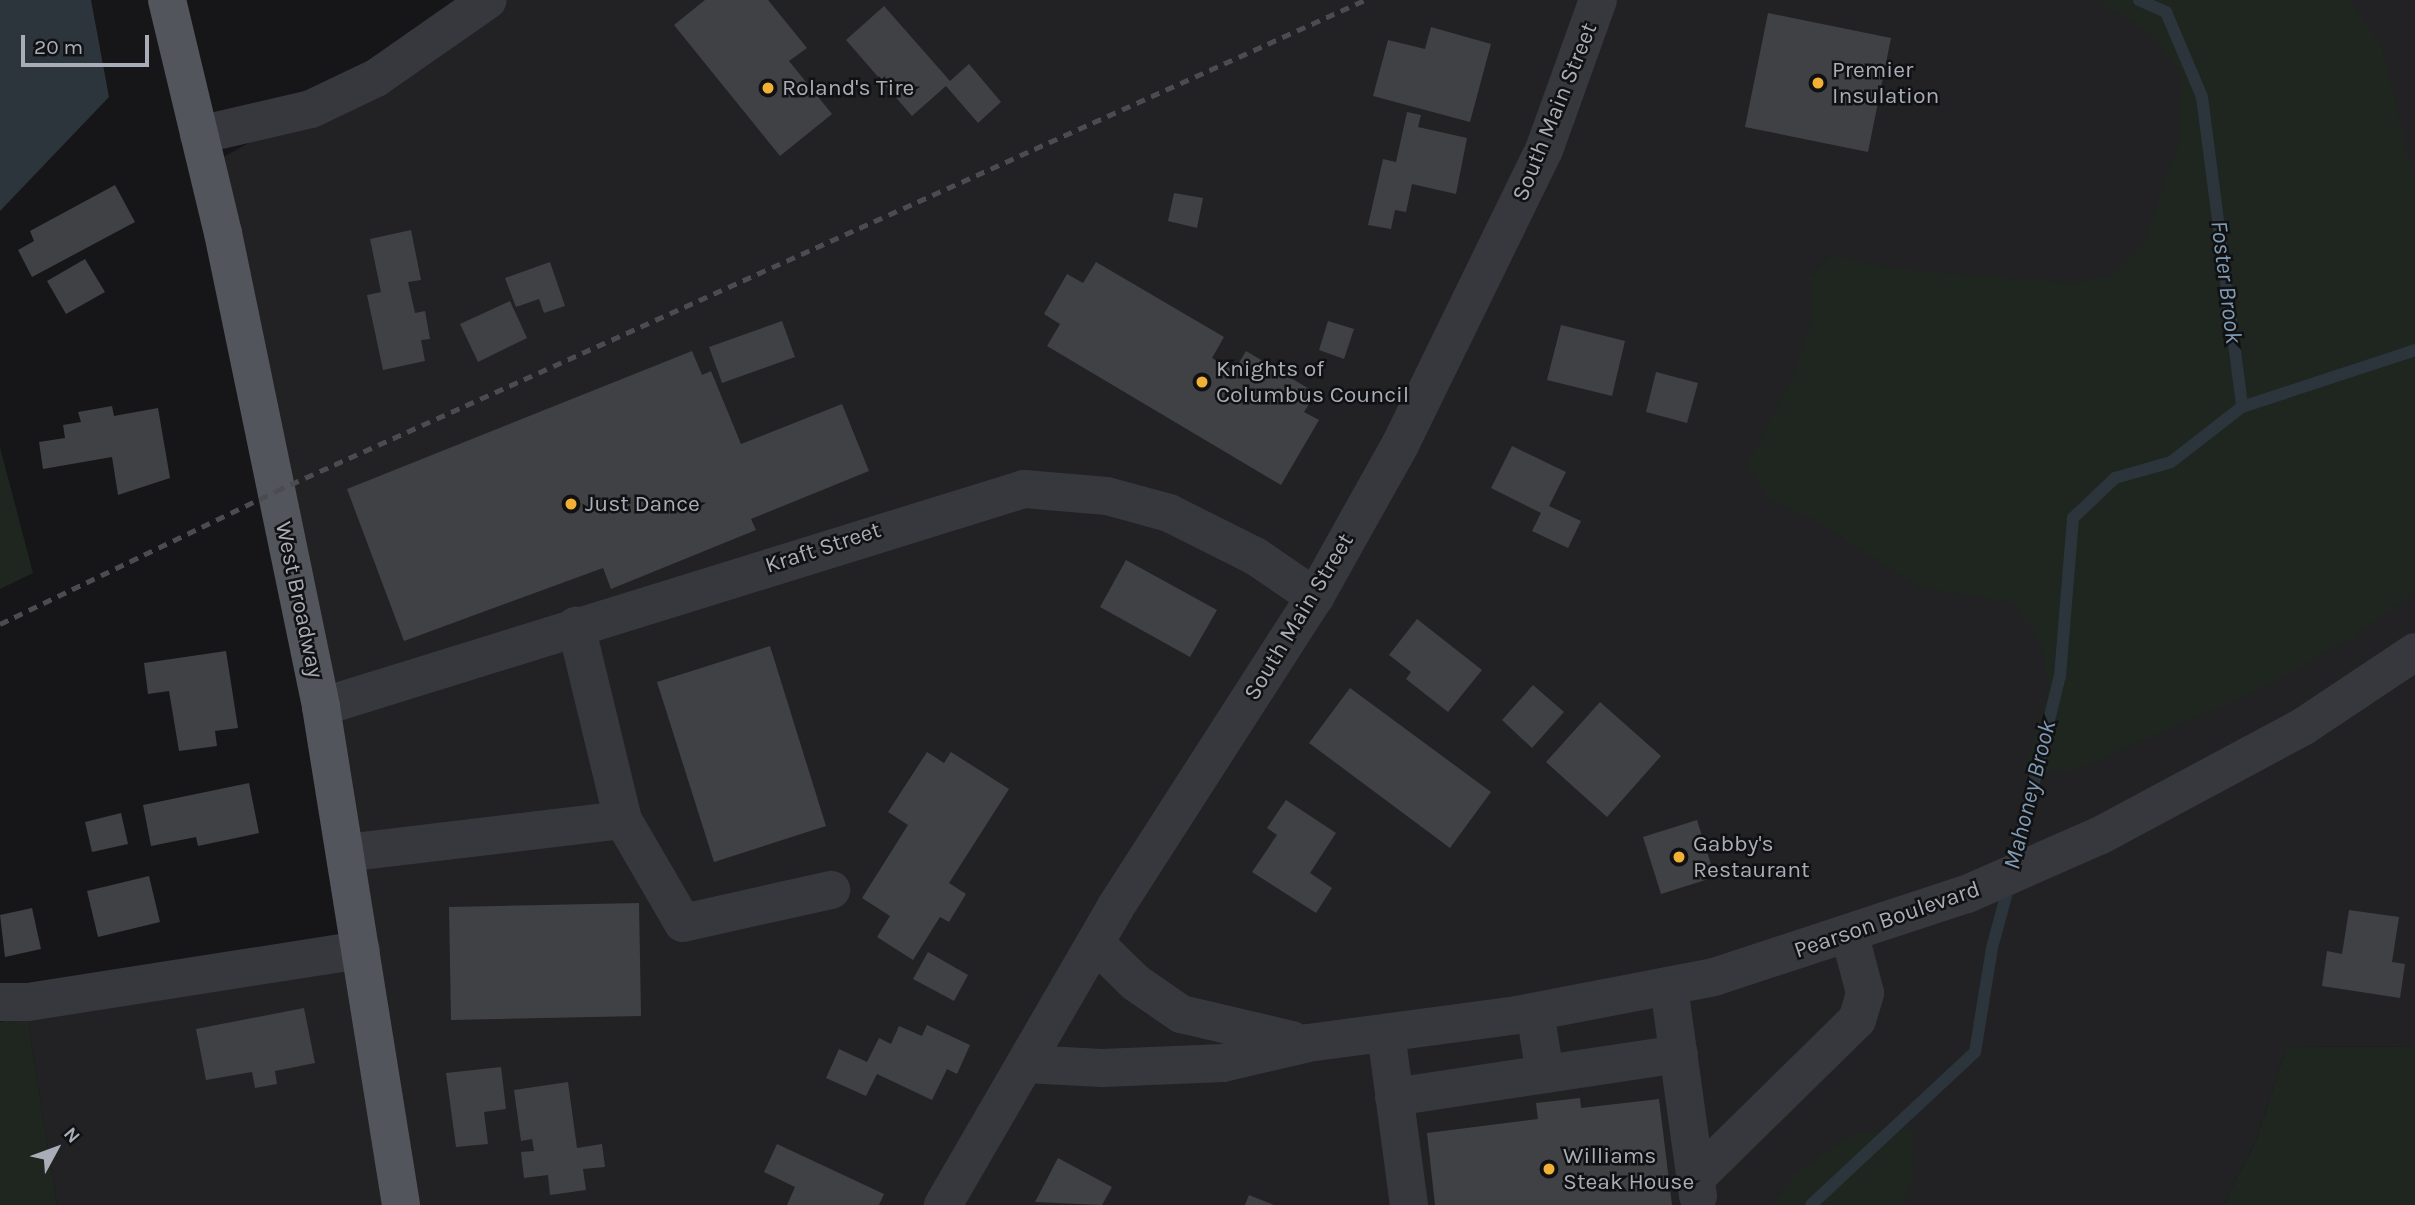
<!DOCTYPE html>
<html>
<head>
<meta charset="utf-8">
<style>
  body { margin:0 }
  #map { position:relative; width:2415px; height:1205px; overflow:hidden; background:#161618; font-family:Karla,sans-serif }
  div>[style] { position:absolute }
  .built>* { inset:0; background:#222225 }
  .green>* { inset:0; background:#1e261f }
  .water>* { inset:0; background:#2c353c }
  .stream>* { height:12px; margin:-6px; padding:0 6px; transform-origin:6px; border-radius:6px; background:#2c353c }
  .building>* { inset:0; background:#404145 }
  .minor>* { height:38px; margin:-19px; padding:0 19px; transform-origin:19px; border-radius:19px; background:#37383d }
  .major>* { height:38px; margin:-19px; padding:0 19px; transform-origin:19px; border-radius:19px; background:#53555c }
  .rail>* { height:5px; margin-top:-2.5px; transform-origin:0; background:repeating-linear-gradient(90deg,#4a4c52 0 9px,transparent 0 16px) }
  .dots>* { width:19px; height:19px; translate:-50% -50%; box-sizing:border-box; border:4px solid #111113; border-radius:50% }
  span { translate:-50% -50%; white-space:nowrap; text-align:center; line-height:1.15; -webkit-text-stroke:5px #111113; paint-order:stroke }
  .poi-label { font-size:23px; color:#a8adb8 }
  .left { translate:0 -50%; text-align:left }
  .street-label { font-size:23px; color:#a8adb8 }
  .water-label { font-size:24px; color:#7f9bb3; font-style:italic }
  .north { position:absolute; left:21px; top:1114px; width:70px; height:70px; -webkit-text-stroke:5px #111113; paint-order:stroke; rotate:49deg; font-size:19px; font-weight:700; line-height:28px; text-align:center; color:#a8adb8 }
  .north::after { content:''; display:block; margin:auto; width:24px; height:32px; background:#a8adb8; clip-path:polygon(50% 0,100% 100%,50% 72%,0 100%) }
  .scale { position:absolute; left:21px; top:35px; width:128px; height:32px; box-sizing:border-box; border:4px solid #a8adb8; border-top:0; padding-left:9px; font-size:21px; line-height:24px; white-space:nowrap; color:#a8adb8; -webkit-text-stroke:5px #111113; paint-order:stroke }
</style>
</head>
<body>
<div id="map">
  <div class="built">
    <i style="clip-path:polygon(488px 0,2415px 0,2415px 1047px,2287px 1046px,2257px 1138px,2223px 1205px,57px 1205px,27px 1015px,361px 950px,207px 166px,420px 49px)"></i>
  </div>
  <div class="green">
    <i style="clip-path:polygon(2096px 0,2349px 0,2381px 45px,2415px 184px,2415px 592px,2350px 639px,2256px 691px,2077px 770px,2023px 770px,2049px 689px,2042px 646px,2014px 603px,1920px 588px,1817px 521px,1771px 500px,1747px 465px,1793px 375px,1812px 320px,1812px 277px,1831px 255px,1897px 269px,2071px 283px,2111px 276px,2143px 245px,2180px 139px,2181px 72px,2150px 33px)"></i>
    <i style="clip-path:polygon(0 447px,33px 573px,0 589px)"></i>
    <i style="clip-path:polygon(27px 1015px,57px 1205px,0 1205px,0 1022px)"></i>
    <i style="clip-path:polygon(2287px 1046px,2415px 1047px,2415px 1205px,2223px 1205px,2257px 1138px)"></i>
    <i style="clip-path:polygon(1913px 1129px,1914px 1175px,1903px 1205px,1771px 1205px,1796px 1173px,1852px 1134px)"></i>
  </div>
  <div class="water">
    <i style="clip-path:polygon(0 0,91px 0,109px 97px,0 211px)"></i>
  </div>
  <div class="stream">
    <i style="left:2139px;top:0;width:30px;rotate:24deg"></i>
    <i style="left:2166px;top:12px;width:92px;rotate:67deg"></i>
    <i style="left:2202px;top:97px;width:313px;rotate:82.6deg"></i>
    <i style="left:2242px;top:407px;width:182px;rotate:-18.2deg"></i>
    <i style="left:2014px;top:864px;width:194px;rotate:-76.3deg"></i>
    <i style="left:2060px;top:676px;width:159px;rotate:-85.3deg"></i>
    <i style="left:2073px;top:518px;width:58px;rotate:-43.6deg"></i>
    <i style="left:2115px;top:478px;width:58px;rotate:-15.9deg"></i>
    <i style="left:2171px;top:462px;width:90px;rotate:-37.8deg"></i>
    <i style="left:1811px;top:1205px;width:224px;rotate:-43deg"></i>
    <i style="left:1975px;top:1052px;width:105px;rotate:-80.7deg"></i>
    <i style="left:1992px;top:948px;width:65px;rotate:-74.9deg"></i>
  </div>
  <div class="building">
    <i style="clip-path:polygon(705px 0,768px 0,807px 48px,789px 61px,832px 114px,780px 156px,674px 25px)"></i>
    <i style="clip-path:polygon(884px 6px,950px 81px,969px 64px,1001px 102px,978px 123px,946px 86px,912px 116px,846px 40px)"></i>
    <i style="clip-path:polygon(1768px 13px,1891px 38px,1868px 152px,1745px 127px)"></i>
    <i style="clip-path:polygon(1431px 27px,1491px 44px,1470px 122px,1373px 96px,1388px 40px,1425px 49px)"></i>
    <i style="clip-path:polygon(1407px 112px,1421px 115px,1418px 127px,1467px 138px,1456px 194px,1412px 184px,1406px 212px,1395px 210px,1391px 229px,1368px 225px,1383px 159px,1396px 162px)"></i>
    <i style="clip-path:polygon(115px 185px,135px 222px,32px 277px,18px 250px,34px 241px,30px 231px)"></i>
    <i style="clip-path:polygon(1174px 193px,1203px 198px,1197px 228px,1168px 221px)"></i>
    <i style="clip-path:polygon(411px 230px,421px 280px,408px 282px,415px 313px,425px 311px,430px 339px,421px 340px,425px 361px,383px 370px,367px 295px,381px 292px,370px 239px)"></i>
    <i style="clip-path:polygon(85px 259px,105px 292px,66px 314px,47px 281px)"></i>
    <i style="clip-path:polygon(550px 262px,565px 306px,544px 313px,539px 299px,516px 307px,505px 278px)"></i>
    <i style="clip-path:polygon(1096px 262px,1224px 337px,1212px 358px,1234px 371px,1246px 351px,1316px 393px,1304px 412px,1319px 420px,1281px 485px,1047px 346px,1060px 324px,1044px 314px,1067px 274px,1083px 283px)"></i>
    <i style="clip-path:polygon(510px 301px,527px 338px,478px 362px,460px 324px)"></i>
    <i style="clip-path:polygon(782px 321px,795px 357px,722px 383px,709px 347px)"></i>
    <i style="clip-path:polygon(1328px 321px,1354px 329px,1344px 359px,1319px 350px)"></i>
    <i style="clip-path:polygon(1561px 325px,1625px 341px,1612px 396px,1547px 380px)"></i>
    <i style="clip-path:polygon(692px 351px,702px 375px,711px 371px,741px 444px,842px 404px,869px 471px,751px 519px,756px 530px,611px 589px,603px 568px,404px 641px,347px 489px)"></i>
    <i style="clip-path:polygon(1656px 372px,1698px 383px,1687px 423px,1646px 412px)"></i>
    <i style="clip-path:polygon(112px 406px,114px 416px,158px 408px,170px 478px,118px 495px,112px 457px,43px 469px,39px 442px,65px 438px,63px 425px,81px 422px,78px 412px)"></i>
    <i style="clip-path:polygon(1512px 446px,1566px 472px,1549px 506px,1581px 521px,1568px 548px,1532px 531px,1541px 513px,1491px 488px)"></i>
    <i style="clip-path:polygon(1126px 560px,1217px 610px,1190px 657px,1100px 607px)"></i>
    <i style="clip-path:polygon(1417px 619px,1482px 670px,1448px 712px,1406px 679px,1411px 672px,1389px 655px)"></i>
    <i style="clip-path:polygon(770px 646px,826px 826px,714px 862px,657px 682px)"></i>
    <i style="clip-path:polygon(226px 651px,238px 728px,215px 731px,217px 746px,179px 751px,169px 691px,148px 694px,144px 663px)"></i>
    <i style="clip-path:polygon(1533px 685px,1564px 712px,1532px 748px,1502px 720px)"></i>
    <i style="clip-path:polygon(1350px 688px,1491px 792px,1450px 848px,1309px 743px)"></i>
    <i style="clip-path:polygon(1600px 702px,1661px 756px,1607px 817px,1546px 762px)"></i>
    <i style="clip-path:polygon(927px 752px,944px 763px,951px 752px,1009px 789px,949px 883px,966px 894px,949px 922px,940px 917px,913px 960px,877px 937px,890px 916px,862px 898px,908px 825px,888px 812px)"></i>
    <i style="clip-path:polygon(249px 783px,259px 833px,198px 846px,196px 837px,151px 846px,143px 805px)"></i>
    <i style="clip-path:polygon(1286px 800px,1336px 833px,1310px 873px,1332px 888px,1316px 913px,1252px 872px,1277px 835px,1267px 828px)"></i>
    <i style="clip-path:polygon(121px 813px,128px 844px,92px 852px,85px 822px)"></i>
    <i style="clip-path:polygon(1697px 820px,1715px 877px,1661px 894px,1643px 837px)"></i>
    <i style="clip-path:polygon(149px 876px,160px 922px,98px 937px,87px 891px)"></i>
    <i style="clip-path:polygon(639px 903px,641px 1016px,451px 1020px,449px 907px)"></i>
    <i style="clip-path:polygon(32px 908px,41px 949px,5px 957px,0 915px)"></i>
    <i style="clip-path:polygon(2349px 910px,2399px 917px,2392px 962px,2405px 964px,2400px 998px,2322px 986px,2327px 951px,2342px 954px)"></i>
    <i style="clip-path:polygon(928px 952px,968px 975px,954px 1001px,913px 979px)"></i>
    <i style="clip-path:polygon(304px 1008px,315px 1063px,275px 1071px,277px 1084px,255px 1088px,252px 1072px,206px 1080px,196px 1029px)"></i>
    <i style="clip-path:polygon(927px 1025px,970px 1045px,957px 1074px,947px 1069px,932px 1100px,877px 1074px,866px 1096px,826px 1078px,839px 1049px,867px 1062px,879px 1038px,891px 1044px,899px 1026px,922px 1036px)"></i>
    <i style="clip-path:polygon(501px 1067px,506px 1109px,484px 1112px,488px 1144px,456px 1147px,446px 1073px)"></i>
    <i style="clip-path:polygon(568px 1082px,577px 1148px,602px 1144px,605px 1167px,583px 1169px,586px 1190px,550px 1195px,548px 1175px,524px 1178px,521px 1152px,534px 1151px,532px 1139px,521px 1141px,514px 1090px)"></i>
    <i style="clip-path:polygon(1580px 1098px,1581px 1108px,1659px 1099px,1672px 1205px,1435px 1205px,1427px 1133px,1538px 1119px,1536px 1103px)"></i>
    <i style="clip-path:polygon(777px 1144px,884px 1194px,879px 1205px,787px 1205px,795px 1187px,764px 1172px)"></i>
    <i style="clip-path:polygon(1058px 1158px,1112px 1187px,1102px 1205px,1035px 1202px)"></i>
    <i style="clip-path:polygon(1249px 1195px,1274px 1205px,1245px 1205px)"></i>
  </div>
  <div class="minor">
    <i style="left:199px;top:135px;width:115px;rotate:-13.1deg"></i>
    <i style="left:311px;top:109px;width:72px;rotate:-25.5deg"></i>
    <i style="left:376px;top:78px;width:136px;rotate:-34.9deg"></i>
    <i style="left:321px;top:707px;width:736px;rotate:-17.23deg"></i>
    <i style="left:1024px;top:489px;width:83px;rotate:4.8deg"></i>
    <i style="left:1107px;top:496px;width:64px;rotate:15.3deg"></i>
    <i style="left:1169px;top:513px;width:96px;rotate:26.6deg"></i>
    <i style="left:1255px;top:556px;width:73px;rotate:34.3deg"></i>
    <i style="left:623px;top:820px;width:119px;rotate:59.8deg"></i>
    <i style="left:683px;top:923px;width:152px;rotate:-12.6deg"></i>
    <i style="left:345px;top:853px;width:280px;rotate:-6.8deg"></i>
    <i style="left:623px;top:820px;width:200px;rotate:-103.6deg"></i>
    <i style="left:1096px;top:944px;width:56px;rotate:44.3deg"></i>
    <i style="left:1136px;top:983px;width:55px;rotate:34.6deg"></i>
    <i style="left:1181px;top:1014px;width:114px;rotate:13.2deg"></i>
    <i style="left:1669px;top:987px;width:211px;rotate:82.1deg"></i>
    <i style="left:0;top:1002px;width:28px"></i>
    <i style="left:28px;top:1002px;width:337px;rotate:-8.9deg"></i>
    <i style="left:1535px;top:1012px;width:63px;rotate:80.8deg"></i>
    <i style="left:1386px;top:1033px;width:174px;rotate:82.4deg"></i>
    <i style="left:1025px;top:1064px;width:77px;rotate:3deg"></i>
    <i style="left:1102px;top:1068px;width:121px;rotate:-2.4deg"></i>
    <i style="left:1223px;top:1063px;width:87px;rotate:-13.2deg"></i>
    <i style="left:1308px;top:1043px;width:211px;rotate:-7.6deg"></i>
    <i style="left:1517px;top:1015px;width:201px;rotate:-10.9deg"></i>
    <i style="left:1714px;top:977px;width:266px;rotate:-18.2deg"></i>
    <i style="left:1967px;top:894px;width:146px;rotate:-23.8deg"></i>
    <i style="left:2101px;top:835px;width:230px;rotate:-28.2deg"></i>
    <i style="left:2304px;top:726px;width:133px;rotate:-33.7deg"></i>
    <i style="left:1394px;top:1097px;width:288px;rotate:-8.6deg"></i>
    <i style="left:1695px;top:1179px;width:227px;rotate:-44.5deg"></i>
    <i style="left:1857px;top:1020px;width:28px;rotate:-73deg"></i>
    <i style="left:1865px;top:993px;width:59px;rotate:-104.7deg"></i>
    <i style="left:943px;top:1205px;width:343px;rotate:-59.9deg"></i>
    <i style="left:1115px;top:908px;width:370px;rotate:-57.3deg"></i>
    <i style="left:1315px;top:597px;width:174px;rotate:-60.8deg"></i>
    <i style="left:1400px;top:445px;width:328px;rotate:-64deg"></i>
    <i style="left:1544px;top:150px;width:159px;rotate:-70.2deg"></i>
  </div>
  <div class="major">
    <i style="left:167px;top:0;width:240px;rotate:76.5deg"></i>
    <i style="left:223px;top:233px;width:484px;rotate:78.3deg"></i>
    <i style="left:321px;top:707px;width:504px;rotate:80.87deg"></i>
  </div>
  <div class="rail">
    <i style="left:0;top:624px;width:306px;rotate:-25.7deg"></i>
    <i style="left:276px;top:491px;width:1195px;rotate:-24.27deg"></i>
  </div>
  <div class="dots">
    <i style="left:1818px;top:83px;background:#f2b134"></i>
    <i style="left:768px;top:88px;background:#f2b134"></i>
    <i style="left:1202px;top:382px;background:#f2b134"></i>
    <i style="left:571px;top:504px;background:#f2b134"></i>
    <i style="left:1679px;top:857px;background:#f2b134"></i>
    <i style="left:1549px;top:1169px;background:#f2b134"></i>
  </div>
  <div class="poi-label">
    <span class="left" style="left:1832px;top:83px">Premier<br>Insulation</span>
    <span class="left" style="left:782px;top:88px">Roland's Tire</span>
    <span class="left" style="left:1216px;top:382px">Knights of<br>Columbus Council</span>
    <span class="left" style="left:585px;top:504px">Just Dance</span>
    <span class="left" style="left:1693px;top:857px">Gabby's<br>Restaurant</span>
    <span class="left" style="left:1563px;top:1169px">Williams<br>Steak House</span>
  </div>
  <div class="street-label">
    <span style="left:1555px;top:112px;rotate:-68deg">South Main Street</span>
    <span style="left:823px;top:548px;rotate:-18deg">Kraft Street</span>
    <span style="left:299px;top:600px;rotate:78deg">West Broadway</span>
    <span style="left:1299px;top:617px;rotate:-59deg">South Main Street</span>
    <span style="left:1887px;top:920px;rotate:-19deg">Pearson Boulevard</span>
  </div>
  <div class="water-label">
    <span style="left:2226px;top:282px;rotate:83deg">Foster Brook</span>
    <span style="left:2030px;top:795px;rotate:-76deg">Mahoney Brook</span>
  </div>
  <div class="north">N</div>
  <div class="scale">20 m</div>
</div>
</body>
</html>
